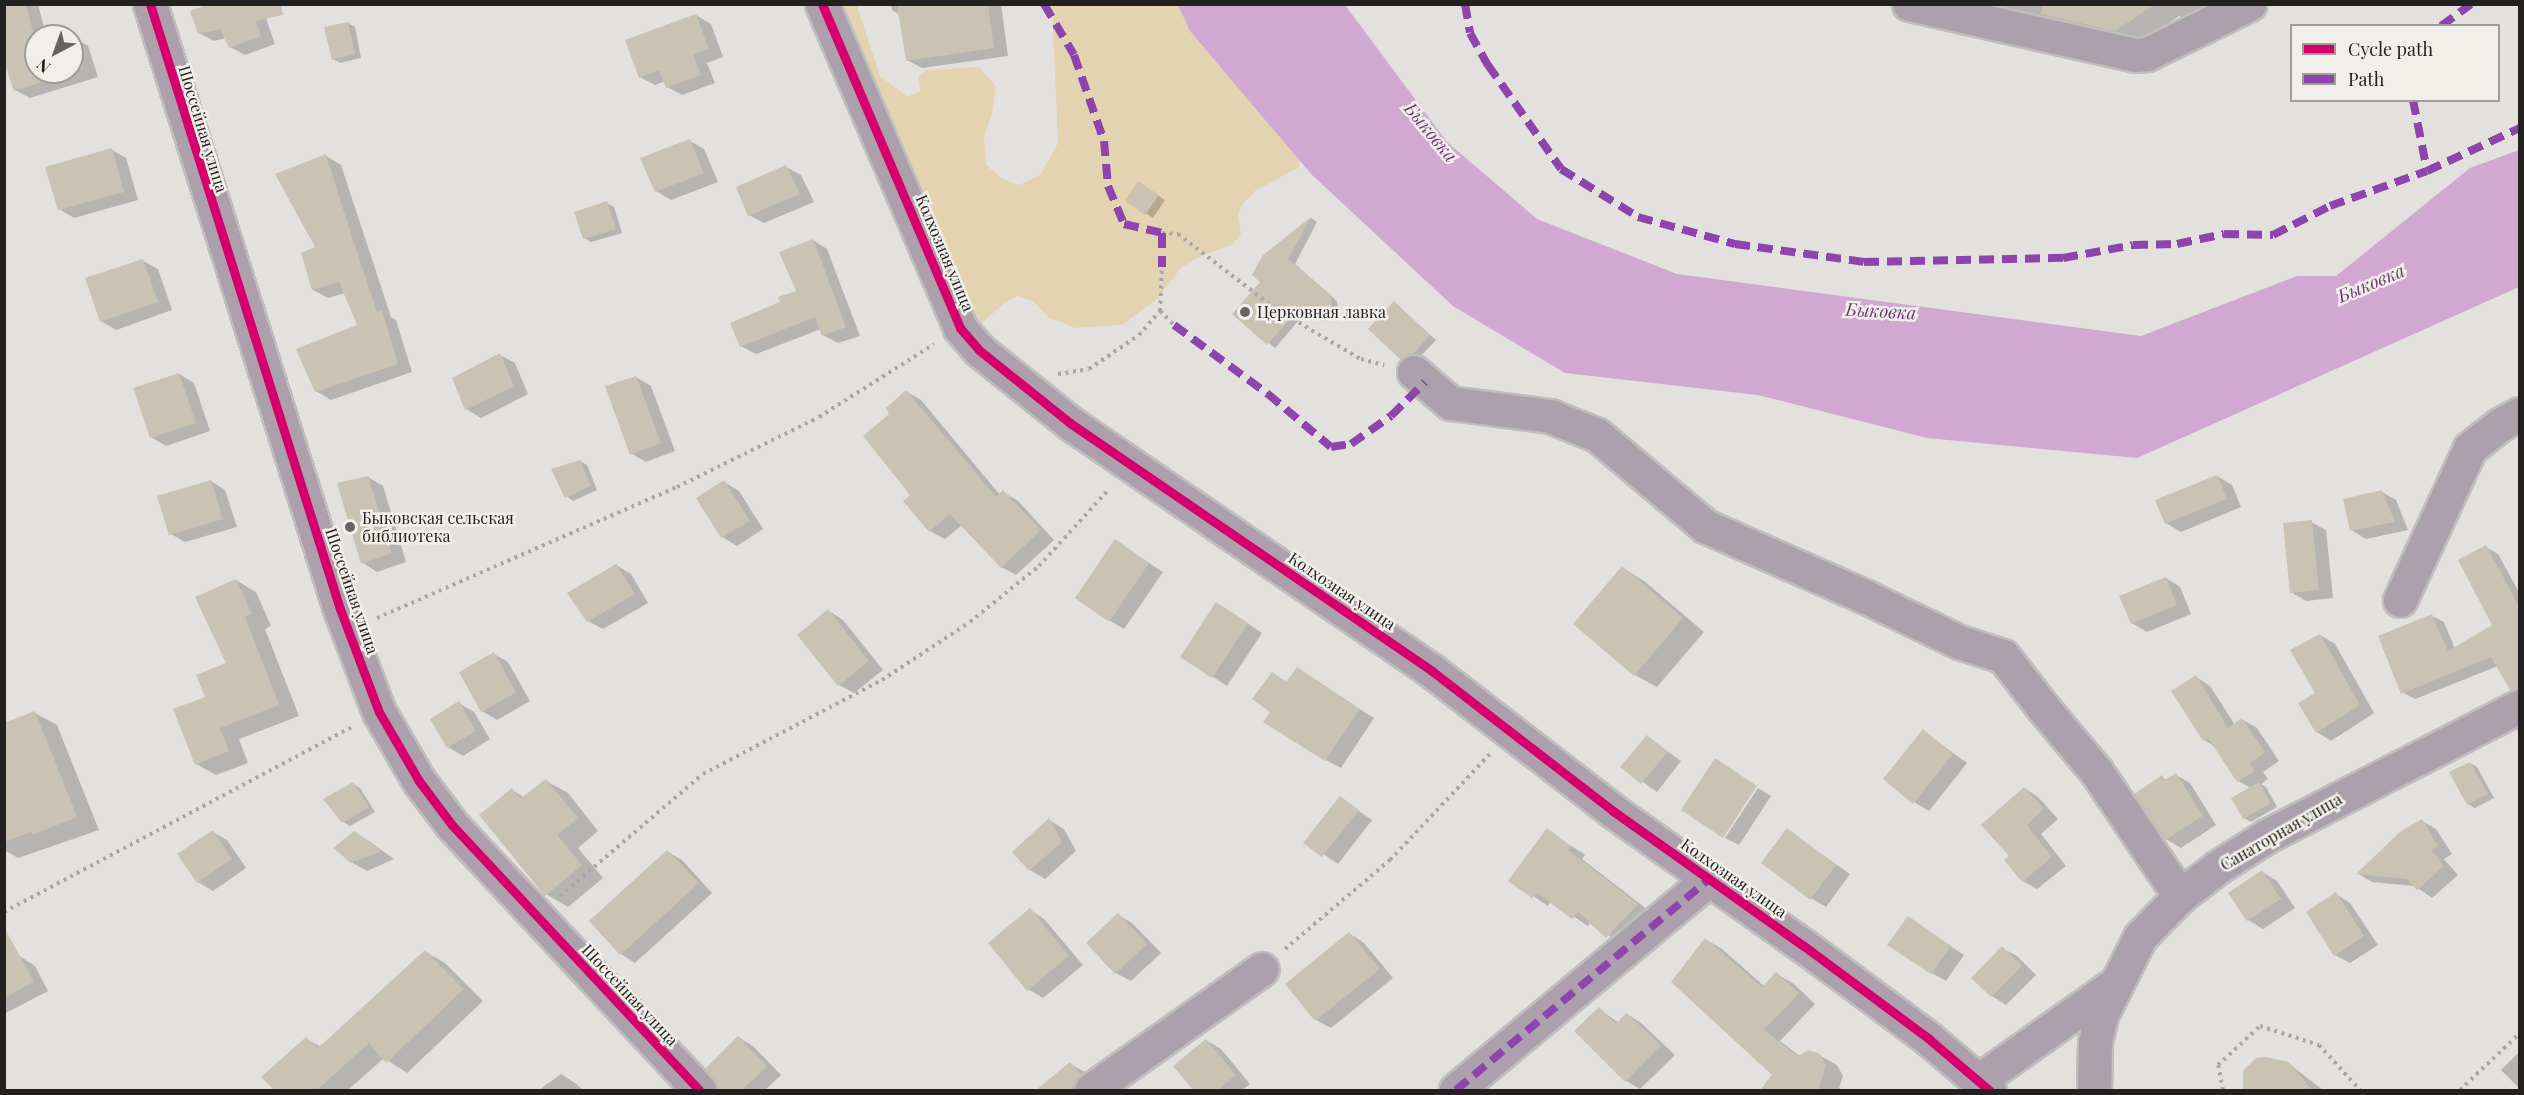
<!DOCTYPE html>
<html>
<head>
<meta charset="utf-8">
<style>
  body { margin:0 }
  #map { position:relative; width:2524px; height:1095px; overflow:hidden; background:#e3e1de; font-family:"Playfair Display",serif }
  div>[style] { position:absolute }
  .green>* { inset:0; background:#e4d3b1 }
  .water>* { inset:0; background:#d0a8d1 }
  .shadow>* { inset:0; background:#0003 }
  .building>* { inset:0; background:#cac2b2 }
  .path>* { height:4px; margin-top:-2px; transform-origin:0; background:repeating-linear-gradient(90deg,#aca5aa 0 3px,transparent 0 7.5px) }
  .roads { filter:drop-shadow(2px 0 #bfbebc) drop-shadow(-2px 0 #bfbebc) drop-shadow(0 2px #bfbebc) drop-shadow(0 -2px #bfbebc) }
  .minor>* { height:33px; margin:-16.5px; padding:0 16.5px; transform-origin:16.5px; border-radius:16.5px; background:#aca0ac }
  .quiet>* { height:8px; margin-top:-4px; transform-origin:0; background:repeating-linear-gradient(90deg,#8e44ad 0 15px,transparent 0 23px) }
  .cycleway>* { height:9px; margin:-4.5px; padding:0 4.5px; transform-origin:4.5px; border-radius:4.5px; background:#d6006c }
  .dots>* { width:16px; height:16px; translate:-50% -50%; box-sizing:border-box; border:3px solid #f1efea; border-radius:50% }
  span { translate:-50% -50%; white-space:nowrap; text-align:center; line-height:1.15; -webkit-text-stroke:5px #f1efea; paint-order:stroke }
  .street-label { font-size:16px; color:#22211f }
  .poi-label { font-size:16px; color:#22211f }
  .left { translate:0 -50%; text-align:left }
  .water-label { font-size:18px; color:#733079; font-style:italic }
  .frame { position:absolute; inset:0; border:6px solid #22211f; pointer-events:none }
  .legend { position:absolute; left:2290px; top:24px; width:210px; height:78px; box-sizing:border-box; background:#f1efea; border:2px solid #9e9d99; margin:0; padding:8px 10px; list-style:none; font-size:18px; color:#22211f }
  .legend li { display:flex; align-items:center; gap:12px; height:30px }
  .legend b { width:30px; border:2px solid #9e9d99 }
  .north { position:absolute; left:24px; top:24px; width:60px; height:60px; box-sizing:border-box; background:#f1efea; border:2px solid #9e9d99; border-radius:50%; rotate:221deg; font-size:16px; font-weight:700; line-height:24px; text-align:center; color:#22211f }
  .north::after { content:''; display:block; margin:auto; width:21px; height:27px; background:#666462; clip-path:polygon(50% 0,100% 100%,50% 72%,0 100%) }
</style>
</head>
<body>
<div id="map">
  <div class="green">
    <i style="clip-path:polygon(806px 5px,857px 5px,880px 76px,908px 97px,920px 91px,918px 76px,927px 70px,979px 67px,996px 86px,992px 113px,984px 138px,986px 165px,1003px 179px,1019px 185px,1040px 175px,1058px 143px,1052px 5px,1190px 5px,1301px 153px,1299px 167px,1255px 191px,1241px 206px,1238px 217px,1241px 234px,1232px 245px,1203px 255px,1181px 268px,1157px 299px,1122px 325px,1075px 328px,1048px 317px,1033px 301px,1017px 296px,1003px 304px,980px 325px,953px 316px,917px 178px,849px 107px)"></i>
  </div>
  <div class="water">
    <i style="clip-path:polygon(1178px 5px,1345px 5px,1447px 142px,1537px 219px,1677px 274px,2141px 336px,2297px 276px,2336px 276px,2470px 168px,2519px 150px,2519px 287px,2137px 458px,1927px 438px,1758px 395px,1565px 373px,1453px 306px,1311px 174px,1190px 31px)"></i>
  </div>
  <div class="shadow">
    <i style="clip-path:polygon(4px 4px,38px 4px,46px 36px,36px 36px,36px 72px,72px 72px,73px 37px,88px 46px,98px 77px,30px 98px,15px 90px)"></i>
    <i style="clip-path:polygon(261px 4px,275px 44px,245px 55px,230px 47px,226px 38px,214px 41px,199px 33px)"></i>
    <i style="clip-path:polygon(891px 4px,1001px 4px,1008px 56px,922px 68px,907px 60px,900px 15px,892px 10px)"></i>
    <i style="clip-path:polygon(1969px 4px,2240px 4px,2207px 27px,2179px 16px,2138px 43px)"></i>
    <i style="clip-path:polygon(696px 15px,711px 24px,723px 57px,707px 63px,715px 83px,682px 95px,667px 87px,665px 81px,655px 85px,640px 77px)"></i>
    <i style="clip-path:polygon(348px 23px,355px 27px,361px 58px,340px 63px,333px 59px)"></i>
    <i style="clip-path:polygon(690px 141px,704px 149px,718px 182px,671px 200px,656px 191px)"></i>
    <i style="clip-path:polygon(112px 150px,126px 158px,138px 200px,74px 218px,59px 209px)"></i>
    <i style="clip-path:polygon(326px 156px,341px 165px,391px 317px,396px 320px,412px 372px,331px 400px,316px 391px,359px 326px,345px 293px,328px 298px,313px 290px)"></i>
    <i style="clip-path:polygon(786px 167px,801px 175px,814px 202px,764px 223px,749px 215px)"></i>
    <i style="clip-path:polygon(1145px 187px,1165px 200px,1153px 218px,1127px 200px)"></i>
    <i style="clip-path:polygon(607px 203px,614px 207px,622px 233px,591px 242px,584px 238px)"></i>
    <i style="clip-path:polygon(1311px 218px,1317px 222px,1295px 264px,1337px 301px,1339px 319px,1320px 321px,1306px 312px,1275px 348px,1234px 314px,1262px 282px,1264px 256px)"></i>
    <i style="clip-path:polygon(813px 240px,827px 249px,860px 336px,838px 343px,823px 335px,821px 329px,756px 354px,741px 346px,781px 303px,798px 291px)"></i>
    <i style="clip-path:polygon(143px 261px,158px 269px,172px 310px,116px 330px,101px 321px)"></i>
    <i style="clip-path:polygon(1394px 303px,1436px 340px,1420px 357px,1408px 362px,1401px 358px)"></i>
    <i style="clip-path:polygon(500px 355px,515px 363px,528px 394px,481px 418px,466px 409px)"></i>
    <i style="clip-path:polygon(179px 374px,194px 383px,210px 431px,166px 446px,151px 437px)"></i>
    <i style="clip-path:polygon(636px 377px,651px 386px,675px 451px,646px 462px,632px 454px)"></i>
    <i style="clip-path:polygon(907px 392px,921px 400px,1000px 495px,1003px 492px,1018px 501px,1054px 540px,1016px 575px,1001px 567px,962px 525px,945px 539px,930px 531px,912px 496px,891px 414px)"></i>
    <i style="clip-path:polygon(580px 461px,587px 465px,597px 490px,573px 501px,566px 496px)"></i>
    <i style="clip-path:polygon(2217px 476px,2232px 485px,2241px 507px,2181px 532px,2166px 523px)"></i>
    <i style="clip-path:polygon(368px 477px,383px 486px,406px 562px,377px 572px,363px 563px)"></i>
    <i style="clip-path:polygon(211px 481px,225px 490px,237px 527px,185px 542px,171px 534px)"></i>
    <i style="clip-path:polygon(724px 482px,739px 491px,763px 529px,737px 546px,722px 537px)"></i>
    <i style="clip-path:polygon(2382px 492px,2396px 500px,2408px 530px,2366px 539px,2351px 530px)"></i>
    <i style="clip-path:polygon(2311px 522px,2326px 530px,2333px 598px,2306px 601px,2291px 592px)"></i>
    <i style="clip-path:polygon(1115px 541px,1163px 572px,1124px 629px,1109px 620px)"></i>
    <i style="clip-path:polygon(2486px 547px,2498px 554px,2520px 594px,2520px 690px,2508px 684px,2498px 666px,2415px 699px,2402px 692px,2432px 616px,2444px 622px,2455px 649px,2494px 626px)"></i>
    <i style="clip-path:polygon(616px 565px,631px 574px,648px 603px,603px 629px,588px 621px)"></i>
    <i style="clip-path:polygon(1623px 568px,1644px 581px,1704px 632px,1657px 687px,1635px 675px)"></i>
    <i style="clip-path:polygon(2166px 578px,2180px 587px,2191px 614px,2147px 632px,2132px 623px)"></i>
    <i style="clip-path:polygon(236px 580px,256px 592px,271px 626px,265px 629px,299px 716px,239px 739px,248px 763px,216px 775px,196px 764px,207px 698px,228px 664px)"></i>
    <i style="clip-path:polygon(829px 611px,843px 620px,883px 670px,854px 693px,839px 685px)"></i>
    <i style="clip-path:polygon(1231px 612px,1262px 633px,1227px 686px,1182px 657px)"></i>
    <i style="clip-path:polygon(2320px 635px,2335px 644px,2374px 713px,2331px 741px,2317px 732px)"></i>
    <i style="clip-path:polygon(494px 654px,508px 662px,530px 701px,497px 720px,482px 711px)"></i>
    <i style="clip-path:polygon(1272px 674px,1288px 682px,1337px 695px,1374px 718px,1341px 768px,1326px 760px,1272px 711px)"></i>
    <i style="clip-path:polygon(2196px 677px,2210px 686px,2235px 725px,2243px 720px,2257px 728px,2279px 761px,2263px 772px,2268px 779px,2261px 784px,2266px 787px,2277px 807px,2251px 822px,2244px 818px,2251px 788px,2238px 781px,2216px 747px,2204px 740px)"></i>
    <i style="clip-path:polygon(459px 703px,474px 712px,490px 739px,463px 756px,448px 747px)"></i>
    <i style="clip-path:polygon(35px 713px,57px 725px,99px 830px,18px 858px,4px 850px,4px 725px)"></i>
    <i style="clip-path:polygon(1923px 731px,1967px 763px,1929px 811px,1914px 802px)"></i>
    <i style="clip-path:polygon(1647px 737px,1681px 761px,1657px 792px,1622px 767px)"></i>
    <i style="clip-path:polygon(2470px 763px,2477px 767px,2494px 798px,2475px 808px,2468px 804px)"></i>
    <i style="clip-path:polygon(2176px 775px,2190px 783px,2216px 825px,2181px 848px,2166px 839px,2136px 794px,2162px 777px,2167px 780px)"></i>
    <i style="clip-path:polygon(546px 781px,568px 793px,598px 831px,578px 848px,603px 878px,568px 907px,546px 894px,512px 790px,525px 798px)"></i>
    <i style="clip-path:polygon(353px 784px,360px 788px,375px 812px,350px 826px,343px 822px)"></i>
    <i style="clip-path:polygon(1758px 788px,1771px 796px,1739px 845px,1725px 838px)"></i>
    <i style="clip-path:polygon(2024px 788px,2038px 797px,2058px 819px,2041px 834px,2066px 866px,2037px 889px,2023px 881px,2012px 856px)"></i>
    <i style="clip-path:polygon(1340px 798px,1372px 820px,1338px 864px,1306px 842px)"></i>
    <i style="clip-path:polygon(1049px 820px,1064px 829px,1076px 851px,1045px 879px,1030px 870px,1014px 852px)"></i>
    <i style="clip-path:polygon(2422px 821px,2436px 829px,2452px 854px,2444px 859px,2458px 875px,2432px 898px,2415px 886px,2372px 882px,2359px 874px)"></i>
    <i style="clip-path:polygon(1547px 830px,1585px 855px,1582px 859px,1652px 913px,1622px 945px,1591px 922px,1588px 926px,1551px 901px,1548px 906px,1510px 880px)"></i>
    <i style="clip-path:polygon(1787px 830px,1850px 874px,1826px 907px,1811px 898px)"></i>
    <i style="clip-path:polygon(213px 832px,227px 840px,246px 868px,213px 891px,198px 882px,179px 855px)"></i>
    <i style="clip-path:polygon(354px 832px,369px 841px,394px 859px,367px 871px,351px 862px)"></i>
    <i style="clip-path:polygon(668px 852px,682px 860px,712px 893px,635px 963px,621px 954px)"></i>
    <i style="clip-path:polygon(2262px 872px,2277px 881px,2295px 908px,2263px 929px,2248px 920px)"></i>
    <i style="clip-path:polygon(2336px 894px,2350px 903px,2378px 945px,2350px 963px,2335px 955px)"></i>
    <i style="clip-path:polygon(1030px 910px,1044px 919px,1083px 965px,1043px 998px,1028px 989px)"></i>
    <i style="clip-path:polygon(1118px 915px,1132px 923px,1161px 953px,1131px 981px,1116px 973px)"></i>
    <i style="clip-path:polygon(1908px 918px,1964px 955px,1946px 981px,1932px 973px)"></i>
    <i style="clip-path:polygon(1350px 934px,1364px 943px,1393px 978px,1331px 1028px,1316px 1020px)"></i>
    <i style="clip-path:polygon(1705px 939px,1722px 949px,1765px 987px,1777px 974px,1794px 984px,1815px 1004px,1780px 1041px,1800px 1056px,1819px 1055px,1837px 1065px,1843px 1076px,1839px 1088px,1842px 1090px,1762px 1090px,1774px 1075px)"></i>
    <i style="clip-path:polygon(4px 946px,35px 966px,48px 991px,4px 1014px)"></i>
    <i style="clip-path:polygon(2002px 948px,2017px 956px,2036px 975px,2006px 1005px,1992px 996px)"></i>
    <i style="clip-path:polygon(426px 952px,445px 963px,483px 1001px,407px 1073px,384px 1058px,348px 1090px,277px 1090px,264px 1077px,306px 1039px,321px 1047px)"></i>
    <i style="clip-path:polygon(1599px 1009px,1619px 1023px,1627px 1014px,1641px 1023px,1675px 1055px,1640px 1089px,1626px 1081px)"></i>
    <i style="clip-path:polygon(738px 1037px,753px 1046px,781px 1075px,765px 1090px,718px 1090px,714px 1077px)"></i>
    <i style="clip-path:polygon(1207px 1041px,1221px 1049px,1250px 1084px,1242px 1090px,1195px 1090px,1175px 1067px)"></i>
    <i style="clip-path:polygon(2520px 1051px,2520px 1089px,2501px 1070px)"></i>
    <i style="clip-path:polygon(2288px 1063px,2323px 1090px,2246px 1090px,2244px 1072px)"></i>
    <i style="clip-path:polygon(1070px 1064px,1085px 1072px,1094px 1084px,1089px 1090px,1038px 1090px)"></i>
    <i style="clip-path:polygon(561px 1074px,575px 1083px,583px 1090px,539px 1090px)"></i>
  </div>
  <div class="building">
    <i style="clip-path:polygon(4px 4px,26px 4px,36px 44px,36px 72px,72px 72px,73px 36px,84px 68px,14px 91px,4px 62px)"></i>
    <i style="clip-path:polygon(209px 4px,281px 4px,283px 15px,256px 21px,261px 36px,229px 48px,220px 29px,198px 34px,190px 11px)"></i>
    <i style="clip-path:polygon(897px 4px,988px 4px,994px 48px,906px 61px)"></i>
    <i style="clip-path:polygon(2042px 4px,2156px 4px,2115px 31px,2041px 14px)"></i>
    <i style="clip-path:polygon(696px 14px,709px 49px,693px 55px,701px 75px,666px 88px,659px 70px,639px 78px,625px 40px)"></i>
    <i style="clip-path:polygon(348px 22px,355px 54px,332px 60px,324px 27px)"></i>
    <i style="clip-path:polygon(690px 139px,704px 173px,655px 192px,640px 158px)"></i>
    <i style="clip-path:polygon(112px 148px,124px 192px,58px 210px,45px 167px)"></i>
    <i style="clip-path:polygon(326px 154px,351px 234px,377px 312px,382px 310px,398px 364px,315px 392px,296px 349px,357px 325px,339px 282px,312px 290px,301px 253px,315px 247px,275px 174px)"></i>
    <i style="clip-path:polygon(786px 165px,800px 194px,748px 216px,736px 187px)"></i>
    <i style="clip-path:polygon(1138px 181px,1159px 195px,1145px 215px,1125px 201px)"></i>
    <i style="clip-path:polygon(607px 201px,616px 229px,583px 239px,574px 212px)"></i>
    <i style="clip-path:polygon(1311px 217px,1288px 259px,1331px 295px,1333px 316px,1311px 318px,1300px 308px,1267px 345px,1232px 314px,1260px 282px,1252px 275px,1263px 255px)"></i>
    <i style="clip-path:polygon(813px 239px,846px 327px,822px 336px,815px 317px,740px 347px,730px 323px,780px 302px,778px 297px,796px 291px,779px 252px)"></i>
    <i style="clip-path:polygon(143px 259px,158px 302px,100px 322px,85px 278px)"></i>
    <i style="clip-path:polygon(1394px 301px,1430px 335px,1413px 354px,1400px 359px,1368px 329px)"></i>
    <i style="clip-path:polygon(500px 353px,514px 386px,465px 410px,452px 378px)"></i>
    <i style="clip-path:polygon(179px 373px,196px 423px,150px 438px,133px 388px)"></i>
    <i style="clip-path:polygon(636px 376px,661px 443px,630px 455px,605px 386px)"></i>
    <i style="clip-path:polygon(906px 390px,996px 497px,1003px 490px,1041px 530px,1001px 568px,950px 514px,929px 532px,903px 501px,910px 495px,863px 436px,889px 414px,886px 408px)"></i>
    <i style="clip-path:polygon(580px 460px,591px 486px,565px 498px,551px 469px)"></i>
    <i style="clip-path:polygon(2217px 475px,2227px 499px,2165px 524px,2155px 500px)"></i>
    <i style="clip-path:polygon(368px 476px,392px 553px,361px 564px,337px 483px)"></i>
    <i style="clip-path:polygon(211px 480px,223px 519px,169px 535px,157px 496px)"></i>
    <i style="clip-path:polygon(724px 480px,750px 521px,721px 538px,696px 498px)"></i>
    <i style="clip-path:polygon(2382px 490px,2395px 522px,2350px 531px,2343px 499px)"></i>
    <i style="clip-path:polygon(2312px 520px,2319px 590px,2290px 593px,2283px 523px)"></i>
    <i style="clip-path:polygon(1115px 539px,1149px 563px,1109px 622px,1075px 598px)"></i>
    <i style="clip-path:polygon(2486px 545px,2520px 608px,2520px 687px,2510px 690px,2491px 657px,2401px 694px,2378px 636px,2432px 614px,2448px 651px,2492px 625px,2458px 560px)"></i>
    <i style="clip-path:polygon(616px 564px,635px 594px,587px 622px,567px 593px)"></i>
    <i style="clip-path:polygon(1622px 566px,1683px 618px,1634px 676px,1573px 624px)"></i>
    <i style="clip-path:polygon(2166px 577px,2177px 605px,2131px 624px,2119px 596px)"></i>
    <i style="clip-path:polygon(236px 579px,252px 614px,245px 617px,279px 705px,220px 728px,229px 751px,195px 765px,173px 709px,205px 697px,196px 675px,226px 663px,195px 597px)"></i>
    <i style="clip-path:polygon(1216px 602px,1248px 623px,1212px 678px,1180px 657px)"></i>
    <i style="clip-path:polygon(828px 609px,869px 661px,838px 686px,797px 635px)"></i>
    <i style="clip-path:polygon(2320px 634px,2360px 705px,2316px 733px,2298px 703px,2315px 693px,2290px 650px)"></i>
    <i style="clip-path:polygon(494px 652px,516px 693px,481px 712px,459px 672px)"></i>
    <i style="clip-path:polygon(1297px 667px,1360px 709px,1325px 761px,1263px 722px,1270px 712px,1252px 699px,1272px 672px,1286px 682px)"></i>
    <i style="clip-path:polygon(2196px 675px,2228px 728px,2242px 718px,2265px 752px,2250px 763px,2255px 771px,2237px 782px,2208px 738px,2203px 741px,2171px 691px)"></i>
    <i style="clip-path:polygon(459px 701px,476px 731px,447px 748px,430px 719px)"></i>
    <i style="clip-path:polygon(35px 711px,77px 817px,32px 835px,31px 832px,4px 842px,4px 723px)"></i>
    <i style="clip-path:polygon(1923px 729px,1953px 754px,1913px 804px,1883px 779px)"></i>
    <i style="clip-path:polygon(1647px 735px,1668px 752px,1641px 784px,1620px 767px)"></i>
    <i style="clip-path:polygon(1715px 758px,1757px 786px,1723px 838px,1681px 810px)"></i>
    <i style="clip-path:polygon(2470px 762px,2488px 794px,2467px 805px,2449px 772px)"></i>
    <i style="clip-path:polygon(2176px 773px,2203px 816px,2165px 840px,2134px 794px,2162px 775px,2165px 780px)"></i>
    <i style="clip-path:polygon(546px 779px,578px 818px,557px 835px,582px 865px,545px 896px,479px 815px,512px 788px,520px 799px)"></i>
    <i style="clip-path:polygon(353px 782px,369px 807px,342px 823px,323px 799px)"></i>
    <i style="clip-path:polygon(2259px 782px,2271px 803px,2243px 819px,2231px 798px)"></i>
    <i style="clip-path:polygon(2024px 787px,2044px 809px,2027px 825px,2052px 857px,2022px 882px,2004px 860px,2009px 856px,1981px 825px)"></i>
    <i style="clip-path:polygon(1340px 796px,1359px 810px,1322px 857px,1303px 843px)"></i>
    <i style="clip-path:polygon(1049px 818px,1062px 842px,1029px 871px,1012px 852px)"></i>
    <i style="clip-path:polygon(2422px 819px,2438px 846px,2431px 850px,2444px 866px,2417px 890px,2407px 879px,2356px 874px,2401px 831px)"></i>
    <i style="clip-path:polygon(1547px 828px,1571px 846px,1568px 850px,1638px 904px,1606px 938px,1578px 912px,1572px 919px,1537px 893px,1532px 898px,1508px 881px)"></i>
    <i style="clip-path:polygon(1787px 828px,1836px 865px,1810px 900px,1761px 863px)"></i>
    <i style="clip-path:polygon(213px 830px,232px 859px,197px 883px,177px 854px)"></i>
    <i style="clip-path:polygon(354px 831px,382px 851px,351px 863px,333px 848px)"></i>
    <i style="clip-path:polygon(667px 850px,699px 883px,620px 955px,589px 921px)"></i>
    <i style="clip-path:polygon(2262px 870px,2281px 899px,2247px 921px,2228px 893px)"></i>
    <i style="clip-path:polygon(2336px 892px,2364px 936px,2334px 956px,2306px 912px)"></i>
    <i style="clip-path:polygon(1030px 908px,1069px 956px,1027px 991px,988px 943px)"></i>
    <i style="clip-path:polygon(1118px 913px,1147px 944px,1115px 974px,1086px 943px)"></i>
    <i style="clip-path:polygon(1908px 916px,1951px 946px,1931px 974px,1887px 945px)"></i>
    <i style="clip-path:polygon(4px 927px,34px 982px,4px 998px)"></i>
    <i style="clip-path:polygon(1349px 932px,1380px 969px,1315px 1021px,1285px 984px)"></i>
    <i style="clip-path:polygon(1705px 938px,1762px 987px,1776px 972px,1799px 993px,1764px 1030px,1798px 1056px,1808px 1050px,1820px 1054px,1826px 1066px,1818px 1090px,1760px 1090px,1772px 1075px,1671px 982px)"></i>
    <i style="clip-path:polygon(2002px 946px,2022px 966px,1991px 997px,1971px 978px)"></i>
    <i style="clip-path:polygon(425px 950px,464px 989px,386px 1063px,369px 1043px,317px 1090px,274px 1090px,261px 1077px,306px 1037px,318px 1048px)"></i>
    <i style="clip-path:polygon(1599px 1007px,1616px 1024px,1626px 1013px,1661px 1045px,1625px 1082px,1574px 1031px)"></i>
    <i style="clip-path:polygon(738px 1036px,767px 1066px,742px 1090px,717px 1090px,713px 1078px,705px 1069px)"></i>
    <i style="clip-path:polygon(1206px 1039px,1236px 1075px,1217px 1090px,1193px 1090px,1173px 1066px)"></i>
    <i style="clip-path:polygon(2266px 1057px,2289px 1062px,2312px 1090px,2243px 1090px,2243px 1071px,2256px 1058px)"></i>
    <i style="clip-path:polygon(1070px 1062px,1081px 1074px,1074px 1082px,1072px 1090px,1036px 1090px)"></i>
  </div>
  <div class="path">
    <i style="left:1162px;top:233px;width:16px;rotate:4deg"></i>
    <i style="left:1178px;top:234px;width:120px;rotate:37.5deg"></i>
    <i style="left:1273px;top:307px;width:52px;rotate:31deg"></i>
    <i style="left:1318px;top:334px;width:50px;rotate:30.2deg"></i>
    <i style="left:1361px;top:359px;width:24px;rotate:15deg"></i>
    <i style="left:1160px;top:311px;width:20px;rotate:45deg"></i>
    <i style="left:1058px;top:374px;width:31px;rotate:-9deg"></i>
    <i style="left:1089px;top:369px;width:60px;rotate:-34.2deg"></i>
    <i style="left:1139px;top:335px;width:32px;rotate:-49deg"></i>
    <i style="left:1160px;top:311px;width:44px;rotate:-87.4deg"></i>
    <i style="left:377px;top:618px;width:327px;rotate:-23.6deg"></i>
    <i style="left:677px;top:487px;width:158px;rotate:-26.2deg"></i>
    <i style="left:819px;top:417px;width:136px;rotate:-32.4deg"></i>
    <i style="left:560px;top:896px;width:188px;rotate:-40.5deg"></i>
    <i style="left:703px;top:774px;width:202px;rotate:-27.7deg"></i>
    <i style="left:882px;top:680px;width:105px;rotate:-33.4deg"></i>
    <i style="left:970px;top:622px;width:89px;rotate:-39.1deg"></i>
    <i style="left:1039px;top:566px;width:104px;rotate:-47.7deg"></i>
    <i style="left:4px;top:912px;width:394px;rotate:-28deg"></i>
    <i style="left:1285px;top:949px;width:138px;rotate:-40.3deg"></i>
    <i style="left:1390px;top:860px;width:146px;rotate:-46.7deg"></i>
    <i style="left:2223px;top:1090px;width:25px;rotate:-101deg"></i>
    <i style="left:2218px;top:1065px;width:57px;rotate:-42.9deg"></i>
    <i style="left:2260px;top:1026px;width:62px;rotate:17.9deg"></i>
    <i style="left:2319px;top:1045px;width:61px;rotate:47.7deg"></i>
    <i style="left:2460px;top:1090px;width:83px;rotate:-43.5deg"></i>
  </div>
  <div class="roads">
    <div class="minor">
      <i style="left:150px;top:4px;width:634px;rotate:72.57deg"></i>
      <i style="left:340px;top:609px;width:110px;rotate:69.3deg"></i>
      <i style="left:379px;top:712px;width:80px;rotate:59.9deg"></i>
      <i style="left:419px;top:781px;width:55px;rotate:53.1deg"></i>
      <i style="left:452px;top:825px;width:362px;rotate:47deg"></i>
      <i style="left:822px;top:4px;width:352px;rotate:66.9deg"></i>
      <i style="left:960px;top:328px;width:29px;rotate:49deg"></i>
      <i style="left:979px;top:350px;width:117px;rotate:38.7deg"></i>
      <i style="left:1070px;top:423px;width:439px;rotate:34.4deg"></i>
      <i style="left:1432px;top:671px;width:229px;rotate:37.7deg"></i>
      <i style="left:1613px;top:811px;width:234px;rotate:35.3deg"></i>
      <i style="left:1804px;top:946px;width:156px;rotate:36.6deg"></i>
      <i style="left:1929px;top:1039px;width:79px;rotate:40.4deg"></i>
      <i style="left:1909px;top:4px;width:232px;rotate:12.7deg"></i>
      <i style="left:2135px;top:55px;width:12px;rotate:-5deg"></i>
      <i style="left:2147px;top:54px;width:114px;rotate:-26.1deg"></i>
      <i style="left:1414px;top:372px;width:48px;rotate:40.7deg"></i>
      <i style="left:1450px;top:403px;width:101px;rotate:7.4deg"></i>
      <i style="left:1550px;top:416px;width:51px;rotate:22deg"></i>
      <i style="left:1597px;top:435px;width:141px;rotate:40.1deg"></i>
      <i style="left:1705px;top:526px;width:174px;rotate:23.8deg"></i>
      <i style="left:1864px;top:596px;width:106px;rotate:25.8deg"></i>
      <i style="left:1959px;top:642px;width:46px;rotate:17.7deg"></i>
      <i style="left:2003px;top:656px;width:67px;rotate:52.3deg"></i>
      <i style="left:2044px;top:709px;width:81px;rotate:50deg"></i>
      <i style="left:2096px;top:771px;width:151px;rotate:56.1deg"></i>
      <i style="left:2400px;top:600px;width:167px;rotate:-65.3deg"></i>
      <i style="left:2470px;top:448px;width:39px;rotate:-38deg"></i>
      <i style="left:2501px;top:424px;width:21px;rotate:-28deg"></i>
      <i style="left:1978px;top:1081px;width:168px;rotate:-35.3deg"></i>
      <i style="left:1091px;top:1090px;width:209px;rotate:-35.3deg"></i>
      <i style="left:1456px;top:1090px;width:328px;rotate:-39.8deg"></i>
      <i style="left:2094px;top:1090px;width:48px;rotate:-88.8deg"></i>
      <i style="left:2095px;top:1042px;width:28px;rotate:-77deg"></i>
      <i style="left:2101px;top:1015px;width:87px;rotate:-63.4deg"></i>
      <i style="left:2140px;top:937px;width:57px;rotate:-45.7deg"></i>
      <i style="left:2180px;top:896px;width:48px;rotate:-37.3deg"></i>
      <i style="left:2218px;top:867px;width:58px;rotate:-32.3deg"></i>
      <i style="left:2267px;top:836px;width:284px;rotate:-27.2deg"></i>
    </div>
  </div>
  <div class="quiet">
    <i style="left:1044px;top:4px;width:59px;rotate:59.5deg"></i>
    <i style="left:1074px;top:55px;width:91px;rotate:70.8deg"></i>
    <i style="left:1104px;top:141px;width:45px;rotate:84.9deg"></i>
    <i style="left:1108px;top:186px;width:41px;rotate:67.2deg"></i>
    <i style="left:1124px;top:224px;width:39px;rotate:13deg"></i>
    <i style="left:1162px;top:233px;width:34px;rotate:90deg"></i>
    <i style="left:1465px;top:4px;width:29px;rotate:80deg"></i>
    <i style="left:1470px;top:33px;width:37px;rotate:61deg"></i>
    <i style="left:1488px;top:65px;width:127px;rotate:54.9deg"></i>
    <i style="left:1561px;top:169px;width:91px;rotate:31.9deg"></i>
    <i style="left:1638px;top:217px;width:101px;rotate:15.6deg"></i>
    <i style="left:1735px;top:244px;width:130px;rotate:7.9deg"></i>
    <i style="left:1864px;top:262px;width:199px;rotate:-1.2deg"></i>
    <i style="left:2063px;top:258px;width:71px;rotate:-10.5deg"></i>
    <i style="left:2133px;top:245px;width:44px;rotate:-1.3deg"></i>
    <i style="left:2177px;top:244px;width:48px;rotate:-12deg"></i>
    <i style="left:2224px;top:234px;width:49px;rotate:1.2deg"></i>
    <i style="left:2273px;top:235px;width:64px;rotate:-27deg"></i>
    <i style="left:2330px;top:206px;width:103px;rotate:-19.8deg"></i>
    <i style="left:2427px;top:171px;width:102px;rotate:-24.8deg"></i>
    <i style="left:2441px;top:26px;width:37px;rotate:-36deg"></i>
    <i style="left:2413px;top:100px;width:72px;rotate:78.8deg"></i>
    <i style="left:1174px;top:325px;width:117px;rotate:36.3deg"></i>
    <i style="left:1268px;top:394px;width:82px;rotate:40.1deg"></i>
    <i style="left:1331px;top:447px;width:20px;rotate:-9deg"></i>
    <i style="left:1351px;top:444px;width:49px;rotate:-35deg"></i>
    <i style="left:1391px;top:416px;width:48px;rotate:-45deg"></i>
    <i style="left:1456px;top:1090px;width:328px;rotate:-39.8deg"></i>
  </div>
  <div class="cycleway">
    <i style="left:150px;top:4px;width:634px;rotate:72.57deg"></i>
    <i style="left:340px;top:609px;width:110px;rotate:69.3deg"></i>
    <i style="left:379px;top:712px;width:80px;rotate:59.9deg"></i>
    <i style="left:419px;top:781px;width:55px;rotate:53.1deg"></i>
    <i style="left:452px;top:825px;width:362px;rotate:47deg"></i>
    <i style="left:822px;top:4px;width:352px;rotate:66.9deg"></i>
    <i style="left:960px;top:328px;width:29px;rotate:49deg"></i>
    <i style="left:979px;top:350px;width:117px;rotate:38.7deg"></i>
    <i style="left:1070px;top:423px;width:439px;rotate:34.4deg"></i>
    <i style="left:1432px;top:671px;width:229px;rotate:37.7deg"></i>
    <i style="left:1613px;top:811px;width:234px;rotate:35.3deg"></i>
    <i style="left:1804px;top:946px;width:156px;rotate:36.6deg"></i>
    <i style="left:1929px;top:1039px;width:79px;rotate:40.4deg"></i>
  </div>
  <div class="dots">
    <i style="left:1245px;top:312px;background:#666462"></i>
    <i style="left:350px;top:527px;background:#666462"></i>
  </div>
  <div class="street-label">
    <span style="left:203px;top:129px;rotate:73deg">Шоссейная улица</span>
    <span style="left:945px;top:253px;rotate:67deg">Колхозная улица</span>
    <span style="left:352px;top:591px;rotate:71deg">Шоссейная улица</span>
    <span style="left:1342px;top:591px;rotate:34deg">Колхозная улица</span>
    <span style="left:2281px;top:832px;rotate:-30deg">Санаторная улица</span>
    <span style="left:1734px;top:878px;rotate:35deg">Колхозная улица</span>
    <span style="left:630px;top:995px;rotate:47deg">Шоссейная улица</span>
  </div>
  <div class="poi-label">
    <span class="left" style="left:1257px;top:312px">Церковная лавка</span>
    <span class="left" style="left:362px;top:527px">Быковская сельская<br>библиотека</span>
  </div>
  <div class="water-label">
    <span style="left:1431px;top:132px;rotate:50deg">Быковка</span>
    <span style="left:2371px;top:283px;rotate:-23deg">Быковка</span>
    <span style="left:1881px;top:311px;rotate:3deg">Быковка</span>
  </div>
  <div class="frame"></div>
  <ul class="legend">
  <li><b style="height:8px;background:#d6006c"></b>Cycle path</li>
  <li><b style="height:8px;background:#8e44ad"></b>Path</li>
  </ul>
  <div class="north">N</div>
</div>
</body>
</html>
